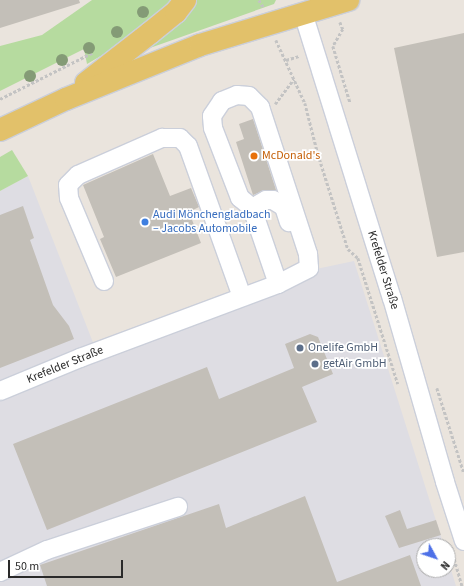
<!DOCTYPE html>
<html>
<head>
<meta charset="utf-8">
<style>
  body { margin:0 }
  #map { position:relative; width:464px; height:586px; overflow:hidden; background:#eae4dd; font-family:"Source Sans 3",sans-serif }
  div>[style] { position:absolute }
  .industrial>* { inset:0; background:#dedde3 }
  .green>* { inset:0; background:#b6db9f }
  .building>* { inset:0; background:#c3bfb8 }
  .path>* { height:2.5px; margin-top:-1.25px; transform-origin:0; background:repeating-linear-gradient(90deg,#c3c3c3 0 3px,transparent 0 5px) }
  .roads { filter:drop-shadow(1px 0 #cbcfda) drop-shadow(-1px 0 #cbcfda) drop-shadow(0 1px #cbcfda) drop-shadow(0 -1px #cbcfda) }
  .minor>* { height:18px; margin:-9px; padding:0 9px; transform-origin:9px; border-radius:9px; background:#fff }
  .major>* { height:22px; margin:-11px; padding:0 11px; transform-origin:11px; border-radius:11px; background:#e2c16a }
  .trees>* { width:12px; height:12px; margin:-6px; border-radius:50%; background:#849b76 }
  .dots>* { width:11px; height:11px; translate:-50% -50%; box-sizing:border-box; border:2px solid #fff; border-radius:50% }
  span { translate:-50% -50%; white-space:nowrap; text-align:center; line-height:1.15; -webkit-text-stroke:3.5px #fff; paint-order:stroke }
  .food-label { font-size:12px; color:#c56008 }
  .left { translate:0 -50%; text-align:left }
  .shop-label { font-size:12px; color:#366cbe }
  .street-label { font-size:12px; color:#2a2a2a }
  .service-label { font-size:12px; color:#4e5e75 }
  .north { position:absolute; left:416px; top:538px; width:40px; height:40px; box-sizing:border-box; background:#fff; border:1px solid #aaa; border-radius:50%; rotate:130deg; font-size:11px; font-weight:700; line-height:16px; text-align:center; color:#2a2a2a }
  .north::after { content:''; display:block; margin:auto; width:14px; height:18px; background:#4d70e7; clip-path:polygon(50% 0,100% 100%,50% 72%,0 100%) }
  .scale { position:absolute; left:8px; top:560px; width:115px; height:18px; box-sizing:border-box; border:2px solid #2a2a2a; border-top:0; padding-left:5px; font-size:12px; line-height:14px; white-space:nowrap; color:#2a2a2a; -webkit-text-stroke:3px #fff; paint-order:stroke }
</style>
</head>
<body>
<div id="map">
  <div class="industrial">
    <i style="clip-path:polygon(28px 176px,94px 345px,255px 282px,354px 261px,444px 546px,424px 546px,424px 570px,448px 570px,448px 560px,456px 586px,0 586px,0 191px)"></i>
  </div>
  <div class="green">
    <i style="clip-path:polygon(92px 0,276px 0,274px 4px,147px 49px,140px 33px,87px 64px,84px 49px,0 91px,0 46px,42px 35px)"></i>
    <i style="clip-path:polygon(12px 150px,28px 176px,0 191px,0 157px)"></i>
  </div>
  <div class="building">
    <i style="clip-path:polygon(0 0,79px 0,80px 3px,0 28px)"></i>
    <i style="clip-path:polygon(464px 33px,464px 252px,437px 257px,394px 48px)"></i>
    <i style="clip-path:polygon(253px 119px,276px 190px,266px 190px,253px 195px,236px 142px,244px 139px,239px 124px)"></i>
    <i style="clip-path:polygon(153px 154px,170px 196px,191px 188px,199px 207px,189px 212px,201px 243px,116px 277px,100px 239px,104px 237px,83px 185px)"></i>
    <i style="clip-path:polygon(23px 206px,34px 238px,30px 240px,53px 305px,69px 326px,74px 339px,0 368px,0 215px)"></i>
    <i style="clip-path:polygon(310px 334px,318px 337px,333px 374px,302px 387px,317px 422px,47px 530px,13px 444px,207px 367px,219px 399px,294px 368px,285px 344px)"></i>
    <i style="clip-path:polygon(305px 496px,337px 582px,410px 555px,421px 586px,47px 586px,40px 565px,219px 504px,226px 528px)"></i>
    <i style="clip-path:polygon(400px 510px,407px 529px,436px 520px,441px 535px,399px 548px,385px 516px)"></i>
  </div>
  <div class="path">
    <i style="left:259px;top:0;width:9px;rotate:58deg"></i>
    <i style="left:340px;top:22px;width:8px;rotate:67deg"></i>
    <i style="left:343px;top:29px;width:20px;rotate:120deg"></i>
    <i style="left:333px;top:46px;width:59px;rotate:73.1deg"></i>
    <i style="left:276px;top:40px;width:69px;rotate:65.3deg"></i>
    <i style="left:305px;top:103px;width:53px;rotate:75.7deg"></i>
    <i style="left:318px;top:154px;width:100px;rotate:72.5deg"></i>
    <i style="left:348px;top:249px;width:13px;rotate:42deg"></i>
    <i style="left:358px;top:258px;width:132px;rotate:72.4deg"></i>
    <i style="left:286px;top:60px;width:14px;rotate:-17deg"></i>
    <i style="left:0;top:99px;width:105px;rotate:-26.6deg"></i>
    <i style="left:275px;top:104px;width:31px;rotate:-53deg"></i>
    <i style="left:437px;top:388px;width:89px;rotate:72.4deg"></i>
    <i style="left:453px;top:554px;width:33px;rotate:74deg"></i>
  </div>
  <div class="roads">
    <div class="minor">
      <i style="left:303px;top:13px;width:299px;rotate:72.7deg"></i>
      <i style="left:392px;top:298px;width:191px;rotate:73.9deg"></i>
      <i style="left:445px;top:482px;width:62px;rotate:72.1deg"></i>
      <i style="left:254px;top:214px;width:11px;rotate:-63deg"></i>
      <i style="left:259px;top:204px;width:8px;rotate:-30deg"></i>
      <i style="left:266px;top:200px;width:7px"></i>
      <i style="left:273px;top:200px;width:13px;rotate:32deg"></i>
      <i style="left:284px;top:207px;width:16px;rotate:72deg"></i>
      <i style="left:104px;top:281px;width:90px;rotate:-112.9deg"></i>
      <i style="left:69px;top:198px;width:13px;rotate:-94deg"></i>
      <i style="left:68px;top:185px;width:14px;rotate:-45deg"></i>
      <i style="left:78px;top:175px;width:92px;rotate:-23.8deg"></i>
      <i style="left:162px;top:138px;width:18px"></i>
      <i style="left:180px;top:138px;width:11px;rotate:45deg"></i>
      <i style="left:188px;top:146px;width:160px;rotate:70.3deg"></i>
      <i style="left:278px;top:284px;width:74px;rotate:-108.9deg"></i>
      <i style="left:254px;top:214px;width:9px;rotate:-117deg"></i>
      <i style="left:250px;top:206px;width:13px;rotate:-141deg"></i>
      <i style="left:240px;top:198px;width:75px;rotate:-111.1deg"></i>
      <i style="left:213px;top:128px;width:12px;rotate:-95deg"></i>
      <i style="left:212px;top:116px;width:18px;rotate:-56deg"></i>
      <i style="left:222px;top:101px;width:16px;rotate:-22deg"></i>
      <i style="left:237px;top:95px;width:12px;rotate:5deg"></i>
      <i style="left:249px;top:96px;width:16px;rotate:45deg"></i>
      <i style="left:260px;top:107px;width:155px;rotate:71.9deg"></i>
      <i style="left:308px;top:254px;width:14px;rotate:86deg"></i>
      <i style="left:0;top:391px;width:87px;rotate:-22.4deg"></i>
      <i style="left:80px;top:358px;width:211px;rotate:-20.5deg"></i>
      <i style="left:278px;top:284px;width:35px;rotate:-27deg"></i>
      <i style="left:0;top:572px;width:52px;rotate:-25.1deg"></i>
      <i style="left:47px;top:550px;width:138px;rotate:-18.2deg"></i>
    </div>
    <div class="major">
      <i style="left:86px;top:83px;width:81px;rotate:-38deg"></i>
      <i style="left:150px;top:33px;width:33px;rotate:-39deg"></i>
      <i style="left:176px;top:12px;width:15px;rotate:-53deg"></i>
      <i style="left:0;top:130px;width:73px;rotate:-25.2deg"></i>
      <i style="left:66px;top:99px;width:144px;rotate:-21.9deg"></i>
      <i style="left:200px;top:45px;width:155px;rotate:-16.9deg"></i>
    </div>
  </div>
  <div class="trees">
    <i style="left:143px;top:12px"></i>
    <i style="left:117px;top:32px"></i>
    <i style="left:89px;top:48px"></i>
    <i style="left:62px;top:60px"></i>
    <i style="left:30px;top:76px"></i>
  </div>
  <div class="dots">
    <i style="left:254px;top:156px;background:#e8710a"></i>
    <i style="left:145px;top:222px;background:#3f7fe0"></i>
    <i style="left:300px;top:348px;background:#5c6f8a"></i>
    <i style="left:315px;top:364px;background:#5c6f8a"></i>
  </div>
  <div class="food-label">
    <span class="left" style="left:262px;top:156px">McDonald's</span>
  </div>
  <div class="shop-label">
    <span class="left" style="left:153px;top:222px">Audi Mönchengladbach<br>– Jacobs Automobile</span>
  </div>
  <div class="street-label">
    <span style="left:383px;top:270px;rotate:73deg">Krefelder Straße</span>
    <span style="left:65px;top:365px;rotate:-22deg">Krefelder Straße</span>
  </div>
  <div class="service-label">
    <span class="left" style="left:308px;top:348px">Onelife GmbH</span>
    <span class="left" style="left:323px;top:364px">getAir GmbH</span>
  </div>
  <div class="north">N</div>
  <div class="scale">50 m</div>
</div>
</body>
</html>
